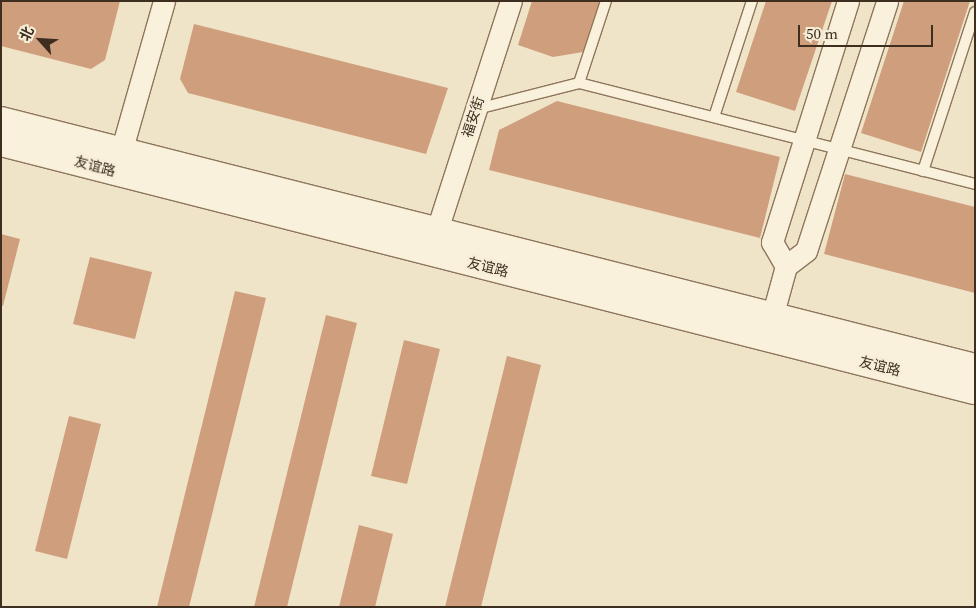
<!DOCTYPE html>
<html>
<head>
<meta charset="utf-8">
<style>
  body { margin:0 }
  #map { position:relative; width:976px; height:608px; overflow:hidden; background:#f0e4c8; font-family:"Source Serif 4","Noto Sans SC",serif }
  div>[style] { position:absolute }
  .building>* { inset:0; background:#cf9f7d }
  .roads { filter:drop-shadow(1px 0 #8d765c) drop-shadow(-1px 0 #8d765c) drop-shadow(0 1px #8d765c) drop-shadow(0 -1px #8d765c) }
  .lane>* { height:10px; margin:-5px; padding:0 5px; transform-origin:5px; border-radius:5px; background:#faf1dc }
  .street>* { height:21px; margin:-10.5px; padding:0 10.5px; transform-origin:10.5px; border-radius:10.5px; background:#faf1dc }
  .secondary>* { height:28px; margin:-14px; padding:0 14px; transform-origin:14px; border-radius:14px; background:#faf1dc }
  span { translate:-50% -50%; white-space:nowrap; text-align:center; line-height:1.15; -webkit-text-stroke:5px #f7eed8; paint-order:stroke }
  .street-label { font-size:14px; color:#3d2e20 }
  .frame { position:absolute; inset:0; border:2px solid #3d2e20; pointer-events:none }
  .north { position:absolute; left:15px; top:15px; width:50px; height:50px; -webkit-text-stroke:4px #f7eed8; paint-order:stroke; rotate:296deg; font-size:14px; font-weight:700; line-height:20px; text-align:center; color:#3d2e20 }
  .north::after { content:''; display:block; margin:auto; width:18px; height:22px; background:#3d2e20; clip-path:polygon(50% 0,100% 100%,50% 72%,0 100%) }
  .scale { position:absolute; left:798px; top:25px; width:135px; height:22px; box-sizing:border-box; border:2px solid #3d2e20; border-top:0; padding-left:6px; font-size:15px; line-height:18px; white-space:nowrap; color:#3d2e20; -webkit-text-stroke:4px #f7eed8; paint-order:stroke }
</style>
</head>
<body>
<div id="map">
  <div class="building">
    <i style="clip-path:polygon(1px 1px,120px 1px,105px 60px,91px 69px,1px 46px)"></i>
    <i style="clip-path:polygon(532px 1px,600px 1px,583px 52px,553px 57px,518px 45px)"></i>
    <i style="clip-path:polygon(766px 1px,832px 1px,795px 111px,736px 92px)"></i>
    <i style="clip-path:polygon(904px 1px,970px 1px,921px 152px,861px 133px)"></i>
    <i style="clip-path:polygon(194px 24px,448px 88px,426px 154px,188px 93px,180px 79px)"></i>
    <i style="clip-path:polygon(557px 101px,780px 157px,760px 238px,489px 170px,499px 130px)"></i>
    <i style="clip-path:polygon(845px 174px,975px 207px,975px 293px,824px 254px)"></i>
    <i style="clip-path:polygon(1px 234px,20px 239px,3px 306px,1px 305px)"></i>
    <i style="clip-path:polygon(90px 257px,152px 272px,135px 339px,73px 324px)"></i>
    <i style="clip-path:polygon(235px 291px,266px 298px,189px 607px,157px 607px)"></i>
    <i style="clip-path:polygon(326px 315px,357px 323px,287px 607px,254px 607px)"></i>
    <i style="clip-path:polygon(404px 340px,440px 349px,407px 484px,371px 476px)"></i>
    <i style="clip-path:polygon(507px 356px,541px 365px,481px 607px,445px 607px)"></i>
    <i style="clip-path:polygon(69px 416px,101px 424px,67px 559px,35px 551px)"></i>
    <i style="clip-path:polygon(359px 525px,393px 534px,375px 607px,339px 607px)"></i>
  </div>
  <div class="roads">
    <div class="lane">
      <i style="left:579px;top:83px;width:86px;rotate:-71.8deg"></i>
      <i style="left:477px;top:109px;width:105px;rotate:-14.3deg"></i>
      <i style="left:579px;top:83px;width:409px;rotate:14.3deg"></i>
      <i style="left:714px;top:117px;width:122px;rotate:-71.9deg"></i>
      <i style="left:923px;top:171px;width:167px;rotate:-71.9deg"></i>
    </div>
    <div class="street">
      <i style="left:848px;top:1px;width:253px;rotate:107.5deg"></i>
      <i style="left:772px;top:242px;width:28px;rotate:60deg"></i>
      <i style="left:786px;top:266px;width:25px;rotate:-37deg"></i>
      <i style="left:806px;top:251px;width:263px;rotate:-72deg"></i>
      <i style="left:121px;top:152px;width:157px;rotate:-74.1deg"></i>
      <i style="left:436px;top:233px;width:244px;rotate:-72.1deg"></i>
      <i style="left:772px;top:317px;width:53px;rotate:-74.6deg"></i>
    </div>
    <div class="secondary">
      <i style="left:1px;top:121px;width:1005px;rotate:14.23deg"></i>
      <i style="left:1px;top:142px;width:1005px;rotate:14.29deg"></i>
    </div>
  </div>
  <div class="street-label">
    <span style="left:473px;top:117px;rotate:-72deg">福安街</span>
    <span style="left:95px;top:166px;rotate:15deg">友谊路</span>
    <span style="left:488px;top:267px;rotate:14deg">友谊路</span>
    <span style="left:880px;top:366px;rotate:14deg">友谊路</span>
  </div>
  <div class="frame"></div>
  <div class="north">北</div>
  <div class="scale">50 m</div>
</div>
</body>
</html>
